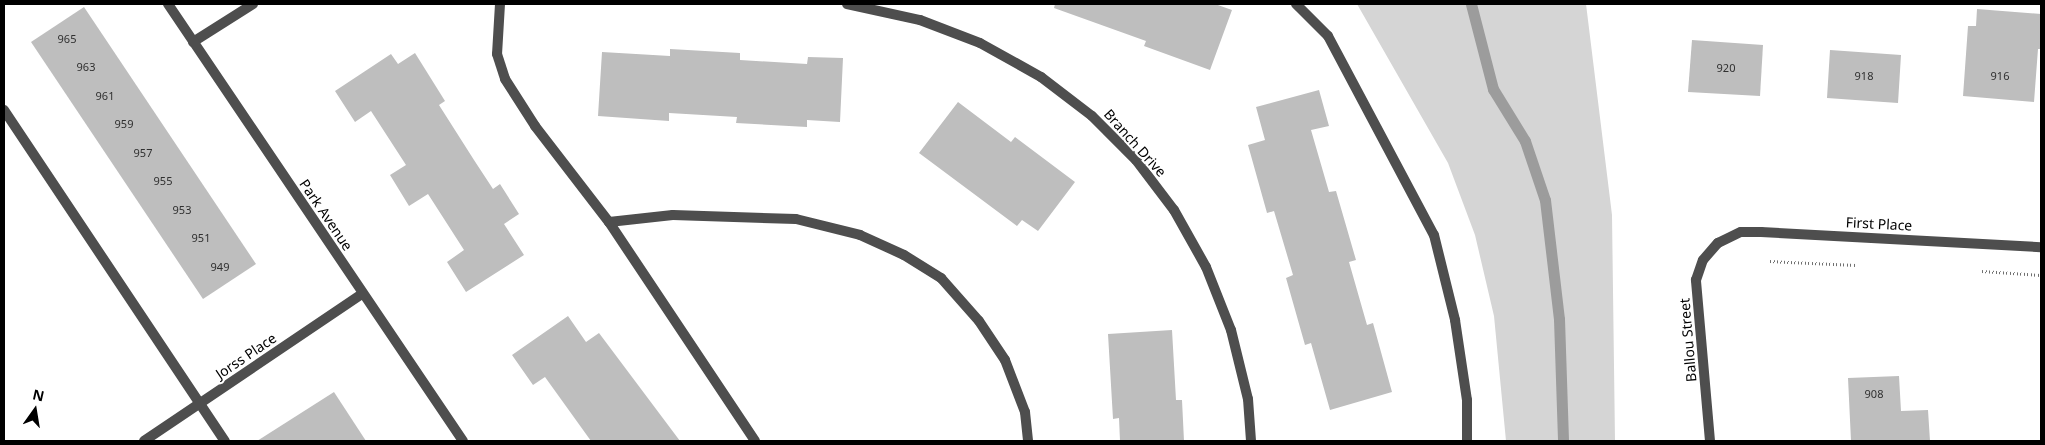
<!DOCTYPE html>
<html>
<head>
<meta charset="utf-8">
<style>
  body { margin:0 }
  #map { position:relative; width:2045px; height:445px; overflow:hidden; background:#fff; font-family:"Noto Sans",sans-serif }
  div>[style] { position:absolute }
  .green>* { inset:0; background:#d5d5d5 }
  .stream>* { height:11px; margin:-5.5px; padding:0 5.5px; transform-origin:5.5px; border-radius:5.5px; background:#9c9c9c }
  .building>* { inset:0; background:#bebebe }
  .path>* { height:3px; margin-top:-1.5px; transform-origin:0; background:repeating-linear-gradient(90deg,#707070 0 1px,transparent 0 3.5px) }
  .service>* { height:10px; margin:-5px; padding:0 5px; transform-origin:5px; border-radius:5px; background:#4e4e4e }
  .minor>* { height:10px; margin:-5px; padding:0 5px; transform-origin:5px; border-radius:5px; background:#4e4e4e }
  .tertiary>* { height:10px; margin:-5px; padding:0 5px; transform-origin:5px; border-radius:5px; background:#4e4e4e }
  span { translate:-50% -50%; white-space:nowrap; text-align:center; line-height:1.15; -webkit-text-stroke:4px #fff; paint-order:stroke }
  .number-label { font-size:11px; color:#303030 }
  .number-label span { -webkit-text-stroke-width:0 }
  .street-label { font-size:14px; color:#000 }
  .frame { position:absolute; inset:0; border:5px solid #000; pointer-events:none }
  .north { position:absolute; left:10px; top:385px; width:50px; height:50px; -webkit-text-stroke:4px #fff; paint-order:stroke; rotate:13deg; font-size:14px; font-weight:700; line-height:20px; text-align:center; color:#000 }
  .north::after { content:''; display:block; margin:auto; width:18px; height:22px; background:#000; clip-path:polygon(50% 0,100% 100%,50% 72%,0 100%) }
</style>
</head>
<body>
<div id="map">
  <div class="green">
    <i style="clip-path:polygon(1357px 4px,1586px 4px,1612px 215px,1615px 441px,1506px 441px,1494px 316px,1475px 235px,1448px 163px)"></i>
  </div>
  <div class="stream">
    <i style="left:1471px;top:4px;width:88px;rotate:75.5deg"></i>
    <i style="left:1493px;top:89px;width:61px;rotate:58.4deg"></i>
    <i style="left:1525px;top:141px;width:62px;rotate:71.3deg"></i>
    <i style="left:1545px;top:200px;width:120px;rotate:83.3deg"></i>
    <i style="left:1559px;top:319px;width:122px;rotate:88.1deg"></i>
  </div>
  <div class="building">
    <i style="clip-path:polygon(1055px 4px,1215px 4px,1232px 10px,1210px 70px,1144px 46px,1146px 41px,1054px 8px)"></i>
    <i style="clip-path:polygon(84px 7px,256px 264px,203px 299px,31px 42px)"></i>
    <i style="clip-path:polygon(1977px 9px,2041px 14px,2041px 49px,2038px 49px,2034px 102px,1963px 96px,1968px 26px,1976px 26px)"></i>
    <i style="clip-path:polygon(1692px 40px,1763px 45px,1760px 96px,1688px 92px)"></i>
    <i style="clip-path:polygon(670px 49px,740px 53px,740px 60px,807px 64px,808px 57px,843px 58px,840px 122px,807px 120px,807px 127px,736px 123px,737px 117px,669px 113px,669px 121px,598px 116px,602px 52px,670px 56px)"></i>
    <i style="clip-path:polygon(1830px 50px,1901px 55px,1898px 103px,1827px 98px)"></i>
    <i style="clip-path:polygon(415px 53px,445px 101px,439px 105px,474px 160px,493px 189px,500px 184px,519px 214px,504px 224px,524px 255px,466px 292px,447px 262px,464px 250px,428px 194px,409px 206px,390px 175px,406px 165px,371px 111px,355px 122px,335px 91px,391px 54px,398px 64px)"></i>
    <i style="clip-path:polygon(1319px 90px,1329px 126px,1311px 130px,1329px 192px,1336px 191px,1356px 260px,1349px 262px,1367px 325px,1373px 323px,1392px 392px,1330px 410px,1311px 343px,1305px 345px,1286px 278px,1293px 275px,1274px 211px,1267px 213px,1248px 145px,1265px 140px,1256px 107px)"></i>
    <i style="clip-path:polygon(958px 102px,1011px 142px,1015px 137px,1075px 182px,1038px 231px,1022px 220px,1017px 226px,919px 153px)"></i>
    <i style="clip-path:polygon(568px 316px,586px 342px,599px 333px,680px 441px,591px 441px,545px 377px,533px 385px,512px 355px)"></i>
    <i style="clip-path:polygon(1172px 330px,1176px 400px,1182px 400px,1184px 441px,1120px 441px,1119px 418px,1113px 419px,1108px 334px)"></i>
    <i style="clip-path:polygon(1899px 376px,1901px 411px,1928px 410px,1930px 441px,1851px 441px,1848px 378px)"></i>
    <i style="clip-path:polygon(334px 392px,366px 441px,257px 441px)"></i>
  </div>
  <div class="path">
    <i style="left:1770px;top:261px;width:86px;rotate:2.7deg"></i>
    <i style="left:1982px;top:271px;width:59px;rotate:3.9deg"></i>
  </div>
  <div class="service">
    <i style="left:500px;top:4px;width:50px;rotate:93.4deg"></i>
    <i style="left:497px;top:54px;width:26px;rotate:72deg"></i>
    <i style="left:505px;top:79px;width:56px;rotate:57.4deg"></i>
    <i style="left:535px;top:126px;width:121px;rotate:52.4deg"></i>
    <i style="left:609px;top:222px;width:263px;rotate:56.3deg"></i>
    <i style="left:1296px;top:4px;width:45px;rotate:45deg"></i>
    <i style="left:1328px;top:36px;width:225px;rotate:62deg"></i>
    <i style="left:1434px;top:235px;width:88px;rotate:76.1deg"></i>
    <i style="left:1455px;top:320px;width:81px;rotate:81.5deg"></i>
    <i style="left:1467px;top:400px;width:41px;rotate:90deg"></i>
    <i style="left:4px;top:110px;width:398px;rotate:56.3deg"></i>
    <i style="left:609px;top:222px;width:64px;rotate:-6.2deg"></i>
    <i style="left:673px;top:215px;width:123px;rotate:1.9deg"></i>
    <i style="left:796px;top:219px;width:66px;rotate:14deg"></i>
    <i style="left:860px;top:235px;width:48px;rotate:24.4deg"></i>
    <i style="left:904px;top:255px;width:44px;rotate:31.9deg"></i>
    <i style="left:941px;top:278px;width:57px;rotate:48.5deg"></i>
    <i style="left:979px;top:321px;width:47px;rotate:56.3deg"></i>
    <i style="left:1005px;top:360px;width:56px;rotate:69deg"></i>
    <i style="left:1025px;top:412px;width:29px;rotate:84deg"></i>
  </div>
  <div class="minor">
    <i style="left:847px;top:4px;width:75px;rotate:12.4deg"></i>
    <i style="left:920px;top:20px;width:64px;rotate:21deg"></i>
    <i style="left:980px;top:43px;width:70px;rotate:29.1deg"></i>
    <i style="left:1041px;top:77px;width:64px;rotate:37.4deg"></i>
    <i style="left:1092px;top:116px;width:62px;rotate:45deg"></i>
    <i style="left:1136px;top:160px;width:63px;rotate:52.8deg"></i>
    <i style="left:1174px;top:210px;width:65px;rotate:60.7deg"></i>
    <i style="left:1206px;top:267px;width:68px;rotate:68.4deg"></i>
    <i style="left:1231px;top:330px;width:71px;rotate:76.2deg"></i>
    <i style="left:1248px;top:399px;width:42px;rotate:85.9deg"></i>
    <i style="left:193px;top:42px;width:71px;rotate:-32.3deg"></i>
    <i style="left:144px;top:441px;width:263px;rotate:-34deg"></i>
    <i style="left:1710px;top:441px;width:162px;rotate:-95deg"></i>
    <i style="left:1696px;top:280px;width:21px;rotate:-71deg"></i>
    <i style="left:1703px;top:260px;width:23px;rotate:-49deg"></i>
    <i style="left:1718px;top:243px;width:25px;rotate:-26deg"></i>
    <i style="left:1741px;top:232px;width:20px"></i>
    <i style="left:1761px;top:232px;width:280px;rotate:3.1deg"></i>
  </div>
  <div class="tertiary">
    <i style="left:168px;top:4px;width:527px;rotate:55.98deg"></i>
  </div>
  <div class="number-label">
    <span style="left:67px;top:39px">965</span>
    <span style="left:86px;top:67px">963</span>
    <span style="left:1726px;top:68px">920</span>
    <span style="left:1864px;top:76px">918</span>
    <span style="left:2000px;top:76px">916</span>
    <span style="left:105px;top:96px">961</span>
    <span style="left:124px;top:124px">959</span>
    <span style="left:143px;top:153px">957</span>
    <span style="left:163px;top:181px">955</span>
    <span style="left:182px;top:210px">953</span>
    <span style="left:201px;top:238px">951</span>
    <span style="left:220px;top:267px">949</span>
    <span style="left:1874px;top:394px">908</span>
  </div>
  <div class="street-label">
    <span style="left:1135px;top:143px;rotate:48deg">Branch Drive</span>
    <span style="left:326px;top:215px;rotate:56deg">Park Avenue</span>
    <span style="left:1879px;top:224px;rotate:3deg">First Place</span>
    <span style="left:1688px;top:340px;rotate:-95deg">Ballou Street</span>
    <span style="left:246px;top:356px;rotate:-34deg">Jorss Place</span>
  </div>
  <div class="frame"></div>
  <div class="north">N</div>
</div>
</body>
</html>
